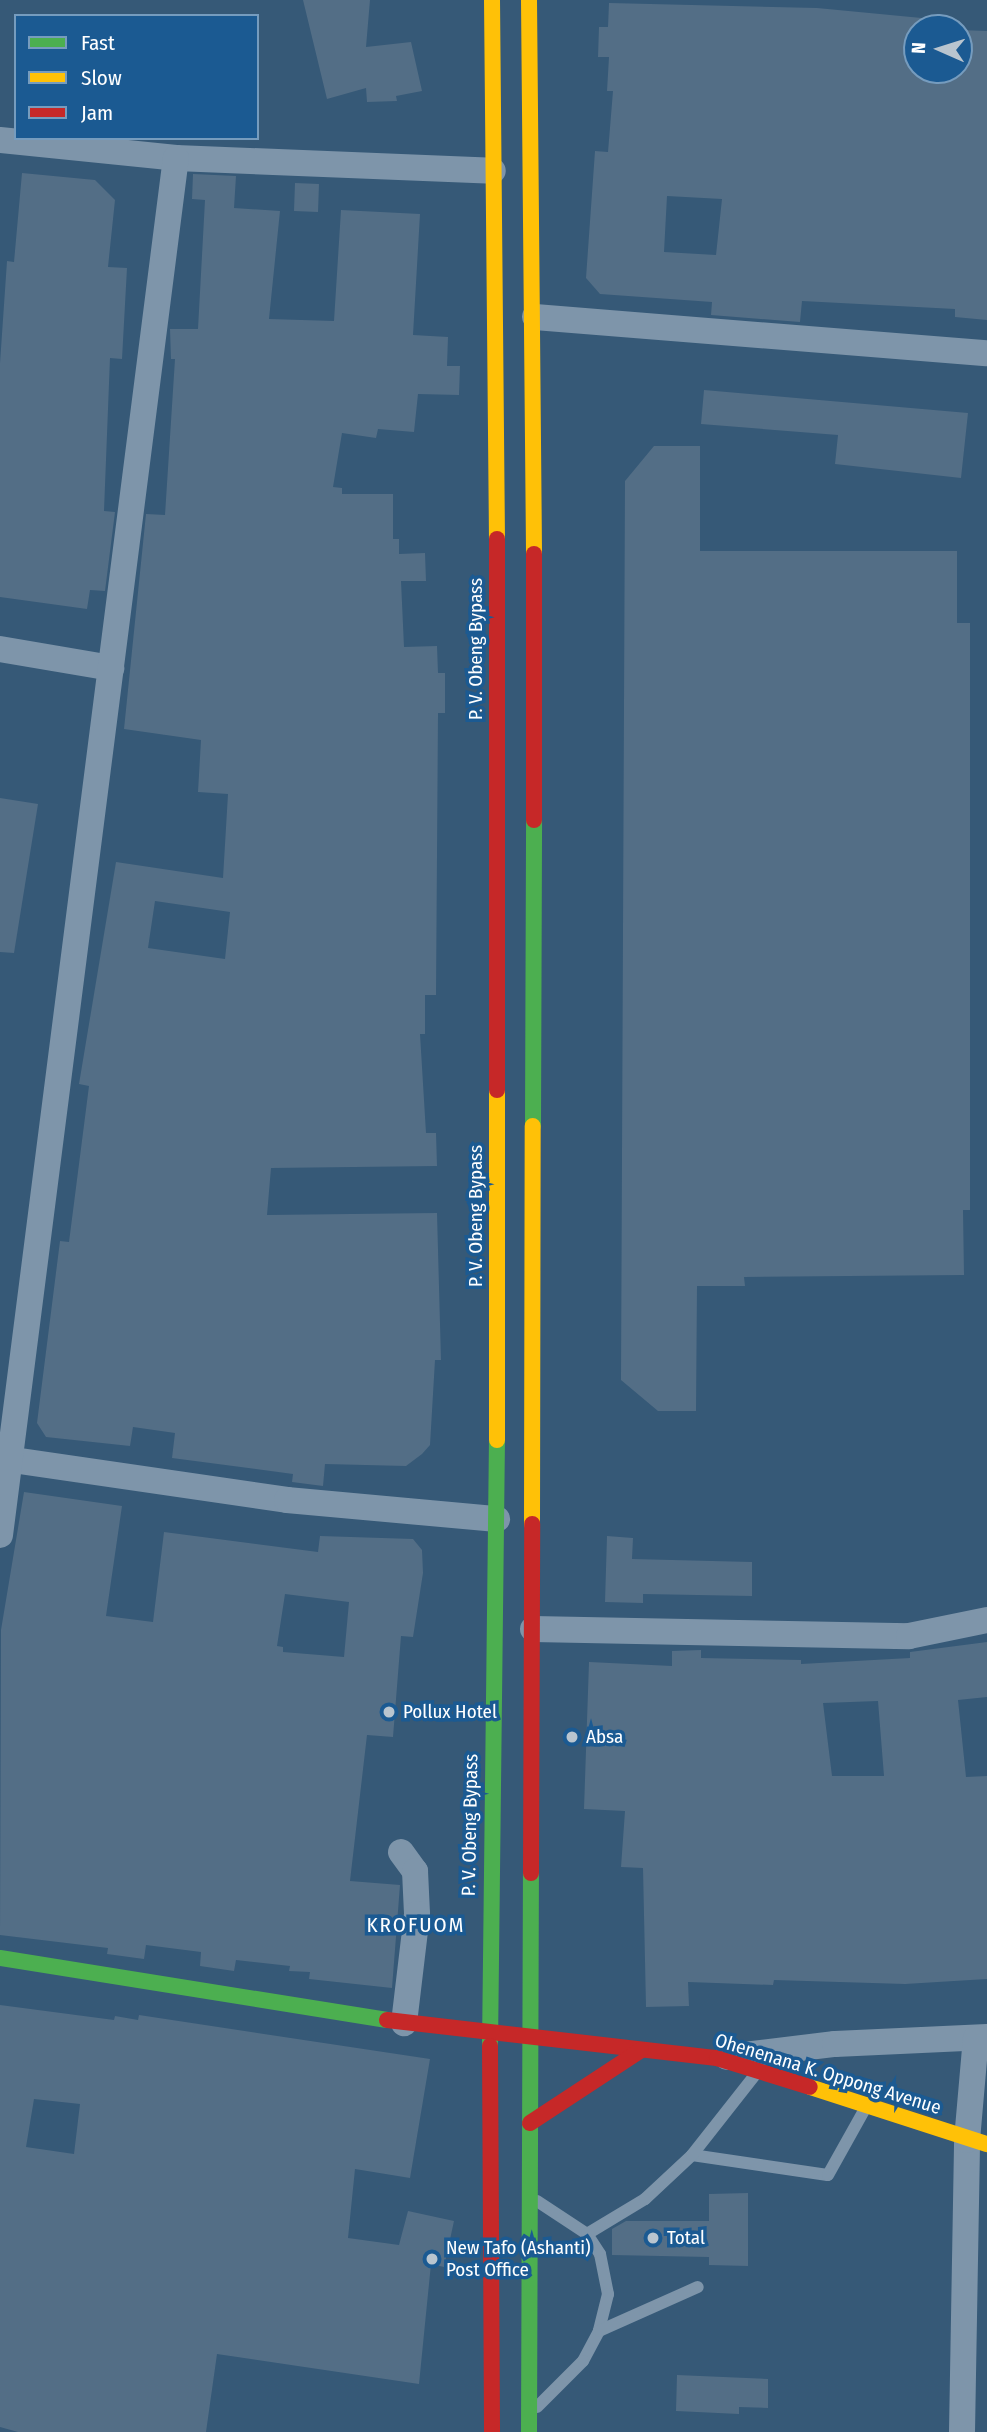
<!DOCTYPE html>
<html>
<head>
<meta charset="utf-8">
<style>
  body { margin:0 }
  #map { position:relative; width:987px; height:2432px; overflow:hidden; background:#365977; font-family:"Fira Sans Condensed",sans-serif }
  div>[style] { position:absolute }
  .building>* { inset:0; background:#536e86 }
  .lane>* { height:12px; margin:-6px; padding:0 6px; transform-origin:6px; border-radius:6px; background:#7e95aa }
  .street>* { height:26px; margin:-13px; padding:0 13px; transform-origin:13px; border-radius:13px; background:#7e95aa }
  .fast>* { height:16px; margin:-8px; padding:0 8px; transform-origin:8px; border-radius:8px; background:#4caf50 }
  .slow>* { height:16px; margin:-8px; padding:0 8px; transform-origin:8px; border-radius:8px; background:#ffc107 }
  .jam>* { height:16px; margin:-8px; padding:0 8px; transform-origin:8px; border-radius:8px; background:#c62828 }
  .dots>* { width:19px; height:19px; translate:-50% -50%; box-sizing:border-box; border:4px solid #1b5a92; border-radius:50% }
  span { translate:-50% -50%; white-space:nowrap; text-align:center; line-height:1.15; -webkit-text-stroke:7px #1b5a92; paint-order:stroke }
  .street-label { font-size:19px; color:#fff }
  .poi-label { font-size:19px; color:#fff }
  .left { translate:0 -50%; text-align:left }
  .neighbourhood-label { font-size:21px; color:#fff; letter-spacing:2px }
  .legend { position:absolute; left:14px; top:14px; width:245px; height:126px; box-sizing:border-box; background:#1b5a92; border:2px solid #769cbe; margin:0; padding:9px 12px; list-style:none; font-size:21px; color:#fff }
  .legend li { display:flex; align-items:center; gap:14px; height:35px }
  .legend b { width:35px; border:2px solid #769cbe }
  .north { position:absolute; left:903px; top:14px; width:70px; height:70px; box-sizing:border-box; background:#1b5a92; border:2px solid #769cbe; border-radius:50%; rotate:273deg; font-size:19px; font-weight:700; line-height:28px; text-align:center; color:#fff }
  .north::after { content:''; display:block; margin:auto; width:24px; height:32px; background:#b9c5cf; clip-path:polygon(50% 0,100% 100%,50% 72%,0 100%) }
</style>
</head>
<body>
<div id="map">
  <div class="building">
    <i style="clip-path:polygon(303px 0,370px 0,366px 47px,411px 42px,422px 91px,396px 96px,397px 101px,367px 102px,366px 88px,327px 99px)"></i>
    <i style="clip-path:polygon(evenodd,609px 3px,817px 8px,932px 19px,931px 28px,917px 28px,917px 70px,959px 70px,959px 30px,987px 31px,987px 320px,955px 317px,955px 309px,802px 301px,800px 322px,711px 315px,712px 302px,600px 294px,586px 278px,595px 151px,608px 152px,613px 91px,607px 91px,609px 57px,598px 57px,599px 27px,608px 27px,609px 3px,667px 196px,722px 199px,716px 255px,664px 252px,667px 196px)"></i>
    <i style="clip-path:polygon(22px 173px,95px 180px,115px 200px,108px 267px,127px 268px,122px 359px,110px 358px,104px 511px,115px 512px,105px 591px,90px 590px,87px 609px,0 597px,0 363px,7px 261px,14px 262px)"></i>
    <i style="clip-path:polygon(evenodd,193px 174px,236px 176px,234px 208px,280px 211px,269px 319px,334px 321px,341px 210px,420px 214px,413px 335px,448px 337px,447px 366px,460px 366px,459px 395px,418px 394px,414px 432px,378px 429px,376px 438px,342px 433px,333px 487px,342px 488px,342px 494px,393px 494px,393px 539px,399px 539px,399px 554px,425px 553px,426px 581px,401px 581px,404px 647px,437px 646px,438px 673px,445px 673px,445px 713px,438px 713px,436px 995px,425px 995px,425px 1034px,420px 1034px,426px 1133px,436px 1133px,437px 1166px,271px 1168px,267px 1215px,437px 1213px,441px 1360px,435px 1360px,430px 1445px,422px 1454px,406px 1466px,325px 1464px,323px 1486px,292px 1482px,293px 1474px,172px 1458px,175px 1433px,133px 1427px,130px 1446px,46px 1437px,37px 1423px,60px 1241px,69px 1242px,89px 1086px,79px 1084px,116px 862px,223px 878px,228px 794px,198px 792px,201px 740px,124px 729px,146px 514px,165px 515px,175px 359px,171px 359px,170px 329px,198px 329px,205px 200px,192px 199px,193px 174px,155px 901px,230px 912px,225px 959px,148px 948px,155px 901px)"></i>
    <i style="clip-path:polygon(295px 183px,319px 184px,318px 212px,294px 211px)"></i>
    <i style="clip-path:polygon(704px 390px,968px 413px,961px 478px,835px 464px,838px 435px,701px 424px)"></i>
    <i style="clip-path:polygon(654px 446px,700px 446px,700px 551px,957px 551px,957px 623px,970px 623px,970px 1210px,963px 1210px,964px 1275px,744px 1277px,745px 1286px,697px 1286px,696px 1411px,658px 1411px,621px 1380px,625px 481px)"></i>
    <i style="clip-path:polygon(0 798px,38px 804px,14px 953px,0 952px)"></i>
    <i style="clip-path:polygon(evenodd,24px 1492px,122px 1506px,106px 1616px,153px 1622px,164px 1532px,318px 1552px,320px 1536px,413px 1539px,422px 1550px,423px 1573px,413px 1637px,401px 1636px,393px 1737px,367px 1735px,350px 1881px,400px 1885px,392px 1988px,309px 1979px,310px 1972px,289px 1971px,290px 1966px,236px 1960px,234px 1971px,200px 1966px,201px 1952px,146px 1945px,144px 1959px,107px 1954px,108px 1948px,0 1935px,1px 1630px,24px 1492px,285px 1594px,349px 1602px,344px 1657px,283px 1652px,283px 1647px,277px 1646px,285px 1594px)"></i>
    <i style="clip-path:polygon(607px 1536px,633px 1538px,632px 1559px,752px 1562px,752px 1596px,643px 1594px,643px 1603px,605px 1602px)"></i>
    <i style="clip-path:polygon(evenodd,987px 1642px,987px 1697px,958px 1700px,966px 1777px,987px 1776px,987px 1979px,905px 1984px,774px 1980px,773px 1985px,688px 1982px,689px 2006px,646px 2007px,643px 1868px,621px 1867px,625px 1811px,584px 1809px,589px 1662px,672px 1666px,672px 1651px,701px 1650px,701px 1658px,801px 1660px,801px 1664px,910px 1658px,910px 1652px,987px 1642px,878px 1701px,884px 1776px,832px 1776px,823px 1703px,878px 1701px)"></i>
    <i style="clip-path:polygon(evenodd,0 2005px,114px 2020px,115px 2016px,138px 2020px,139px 2015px,430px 2059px,410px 2178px,355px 2169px,348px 2238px,399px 2245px,408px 2211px,454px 2221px,444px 2267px,431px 2264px,419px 2384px,217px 2354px,206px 2432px,18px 2432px,0 2427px,0 2005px,34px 2099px,80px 2104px,74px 2154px,26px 2147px,34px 2099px)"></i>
    <i style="clip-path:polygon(748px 2193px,748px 2266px,709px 2265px,709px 2257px,612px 2255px,612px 2229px,626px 2221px,709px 2221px,709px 2194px)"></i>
    <i style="clip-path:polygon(677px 2375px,768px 2379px,768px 2408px,739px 2407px,739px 2414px,676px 2411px)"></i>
  </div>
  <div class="lane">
    <i style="left:692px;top:2155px;width:137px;rotate:8.4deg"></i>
    <i style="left:828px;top:2175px;width:78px;rotate:-60.8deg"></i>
    <i style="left:537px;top:2201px;width:60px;rotate:33.4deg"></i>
    <i style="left:587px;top:2234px;width:24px;rotate:57deg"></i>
    <i style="left:600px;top:2254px;width:41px;rotate:78.7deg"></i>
    <i style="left:608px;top:2294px;width:38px;rotate:104deg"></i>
    <i style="left:599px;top:2331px;width:34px;rotate:118deg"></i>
    <i style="left:583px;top:2361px;width:65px;rotate:135deg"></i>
    <i style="left:587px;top:2234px;width:68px;rotate:-31.1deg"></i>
    <i style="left:645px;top:2199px;width:64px;rotate:-43.1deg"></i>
    <i style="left:692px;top:2155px;width:102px;rotate:-51.8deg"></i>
    <i style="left:599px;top:2331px;width:108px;rotate:-24deg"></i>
  </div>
  <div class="street">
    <i style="left:0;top:140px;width:177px;rotate:5.8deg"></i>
    <i style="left:176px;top:158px;width:317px;rotate:2.3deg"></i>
    <i style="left:535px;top:317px;width:453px;rotate:4.6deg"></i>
    <i style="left:0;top:649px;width:113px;rotate:9.7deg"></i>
    <i style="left:0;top:1458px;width:290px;rotate:8.3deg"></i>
    <i style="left:287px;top:1500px;width:211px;rotate:5.2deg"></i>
    <i style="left:0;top:1535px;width:1388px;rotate:-82.72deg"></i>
    <i style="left:533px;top:1629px;width:376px;rotate:1.1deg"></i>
    <i style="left:909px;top:1636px;width:80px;rotate:-11.6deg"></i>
    <i style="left:401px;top:1852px;width:24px;rotate:54deg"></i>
    <i style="left:415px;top:1871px;width:43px;rotate:87.3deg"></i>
    <i style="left:417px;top:1914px;width:110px;rotate:96.8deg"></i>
    <i style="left:727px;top:2057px;width:109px;rotate:-6.9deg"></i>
    <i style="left:835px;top:2044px;width:152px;rotate:-2.6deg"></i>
    <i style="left:962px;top:2432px;width:292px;rotate:-89deg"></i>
    <i style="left:967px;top:2140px;width:102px;rotate:-85deg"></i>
  </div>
  <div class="fast">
    <i style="left:533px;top:1126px;width:306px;rotate:-89.8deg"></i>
    <i style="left:0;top:1958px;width:392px;rotate:9.1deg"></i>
    <i style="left:490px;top:2046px;width:606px;rotate:-89.34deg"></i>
    <i style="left:529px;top:2432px;width:559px;rotate:-89.8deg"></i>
  </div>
  <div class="slow">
    <i style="left:492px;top:0;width:539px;rotate:89.47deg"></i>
    <i style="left:529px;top:0;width:554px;rotate:89.48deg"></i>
    <i style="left:497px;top:1090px;width:350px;rotate:90deg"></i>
    <i style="left:532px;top:1524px;width:398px;rotate:-89.9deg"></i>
    <i style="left:810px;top:2087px;width:186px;rotate:17.9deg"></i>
  </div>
  <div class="jam">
    <i style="left:497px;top:539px;width:551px;rotate:90deg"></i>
    <i style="left:534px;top:820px;width:266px;rotate:-90deg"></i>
    <i style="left:531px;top:1873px;width:349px;rotate:-89.8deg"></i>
    <i style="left:387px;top:2020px;width:332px;rotate:6.6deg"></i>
    <i style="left:717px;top:2058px;width:97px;rotate:17.3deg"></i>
    <i style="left:490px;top:2046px;width:386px;rotate:89.7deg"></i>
    <i style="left:530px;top:2123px;width:133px;rotate:-33.3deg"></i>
  </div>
  <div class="dots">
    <i style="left:389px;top:1712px;background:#b9c5cf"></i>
    <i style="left:572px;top:1737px;background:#b9c5cf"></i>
    <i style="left:653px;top:2238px;background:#b9c5cf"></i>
    <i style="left:432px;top:2259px;background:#b9c5cf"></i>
  </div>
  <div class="street-label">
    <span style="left:476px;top:649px;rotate:-90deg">P. V. Obeng Bypass</span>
    <span style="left:476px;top:1216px;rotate:-90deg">P. V. Obeng Bypass</span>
    <span style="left:470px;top:1825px;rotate:-89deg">P. V. Obeng Bypass</span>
    <span style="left:828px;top:2074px;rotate:17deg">Ohenenana K. Oppong Avenue</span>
  </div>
  <div class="poi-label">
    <span class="left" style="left:403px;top:1712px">Pollux Hotel</span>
    <span class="left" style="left:586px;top:1737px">Absa</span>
    <span class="left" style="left:667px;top:2238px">Total</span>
    <span class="left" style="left:446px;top:2259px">New Tafo (Ashanti)<br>Post Office</span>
  </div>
  <div class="neighbourhood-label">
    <span style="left:416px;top:1925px">KROFUOM</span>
  </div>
  <ul class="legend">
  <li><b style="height:9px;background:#4caf50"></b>Fast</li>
  <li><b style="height:9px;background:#ffc107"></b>Slow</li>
  <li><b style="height:9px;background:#c62828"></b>Jam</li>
  </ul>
  <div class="north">N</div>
</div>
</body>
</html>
